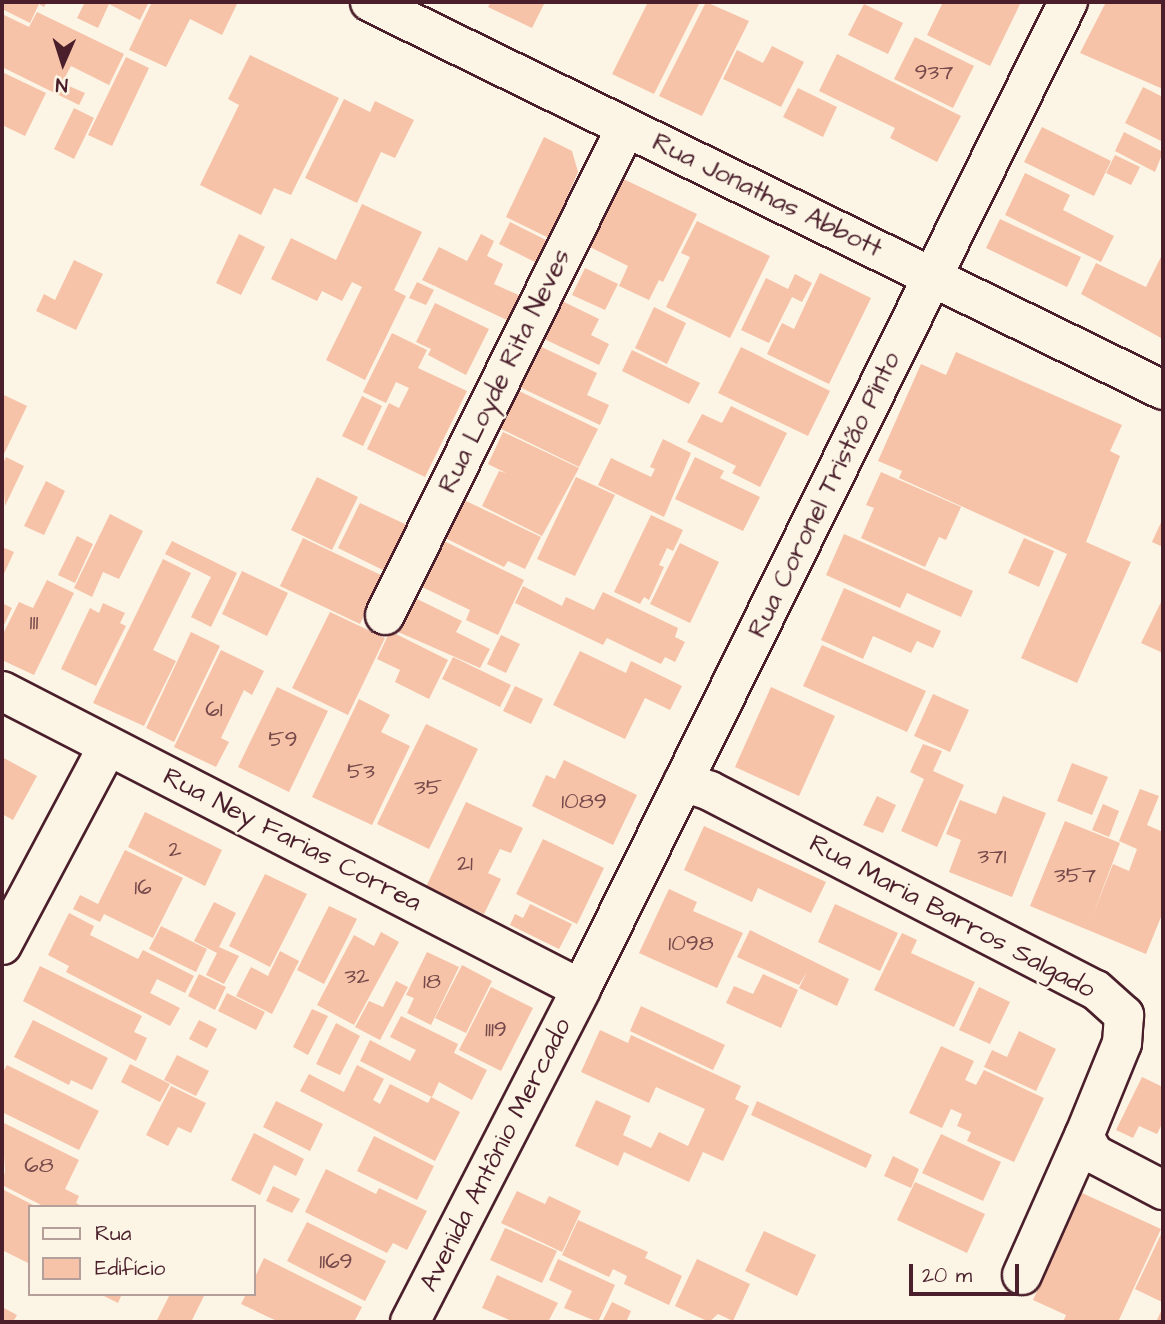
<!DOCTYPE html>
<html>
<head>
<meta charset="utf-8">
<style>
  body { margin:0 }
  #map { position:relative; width:1165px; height:1324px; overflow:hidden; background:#fcf5e5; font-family:"Architects Daughter",sans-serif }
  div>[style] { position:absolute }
  .building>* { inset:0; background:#f6c2a8 }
  .roads { filter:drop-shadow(2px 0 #4a1f2b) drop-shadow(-2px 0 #4a1f2b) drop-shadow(0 2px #4a1f2b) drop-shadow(0 -2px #4a1f2b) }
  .street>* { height:38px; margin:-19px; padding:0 19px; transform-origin:19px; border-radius:19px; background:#fcf5e5 }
  .secondary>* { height:38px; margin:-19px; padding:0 19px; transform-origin:19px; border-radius:19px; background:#fcf5e5 }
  span { translate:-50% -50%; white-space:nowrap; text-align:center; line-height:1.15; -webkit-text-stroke:5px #fcf5e5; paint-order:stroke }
  .number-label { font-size:23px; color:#75484a }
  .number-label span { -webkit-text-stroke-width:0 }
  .street-label { font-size:26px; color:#4a1f2b }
  .frame { position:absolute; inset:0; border:4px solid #4a1f2b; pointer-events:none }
  .legend { position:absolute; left:28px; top:1205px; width:228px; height:91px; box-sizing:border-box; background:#fcf5e5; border:2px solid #b59f9b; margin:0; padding:9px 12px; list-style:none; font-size:21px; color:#4a1f2b }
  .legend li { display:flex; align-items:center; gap:14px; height:35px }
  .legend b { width:35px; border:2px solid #b59f9b }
  .north { position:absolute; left:28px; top:28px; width:70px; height:70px; -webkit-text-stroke:5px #fcf5e5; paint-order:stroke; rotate:183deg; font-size:19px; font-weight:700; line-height:28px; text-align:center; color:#4a1f2b }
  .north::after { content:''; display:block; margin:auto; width:24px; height:32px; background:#4a1f2b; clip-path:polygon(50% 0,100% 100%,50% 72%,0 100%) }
  .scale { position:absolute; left:909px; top:1264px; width:110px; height:32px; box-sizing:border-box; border:4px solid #4a1f2b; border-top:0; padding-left:9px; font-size:21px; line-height:24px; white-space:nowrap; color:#4a1f2b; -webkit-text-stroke:5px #fcf5e5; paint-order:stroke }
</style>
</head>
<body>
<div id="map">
  <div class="building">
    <i style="clip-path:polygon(2px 2px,47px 2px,44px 7px,39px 4px,30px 23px,2px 9px)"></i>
    <i style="clip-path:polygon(85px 2px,149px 2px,140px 20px,109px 4px,98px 28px,77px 18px)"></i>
    <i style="clip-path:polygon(152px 2px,238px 2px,222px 35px,190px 19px,166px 67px,129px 50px)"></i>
    <i style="clip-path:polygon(491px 2px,545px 2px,532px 28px,488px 7px)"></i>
    <i style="clip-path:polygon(648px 2px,700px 2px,654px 94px,612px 74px)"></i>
    <i style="clip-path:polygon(706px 2px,749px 21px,702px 116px,659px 96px)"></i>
    <i style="clip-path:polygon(943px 2px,1021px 2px,990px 66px,927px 35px)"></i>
    <i style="clip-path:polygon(1106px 2px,1163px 2px,1163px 89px,1080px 53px)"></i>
    <i style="clip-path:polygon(864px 4px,903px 23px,888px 54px,848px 35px)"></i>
    <i style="clip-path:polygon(37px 12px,124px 54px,109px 85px,71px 66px,62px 83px,85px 93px,79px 105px,2px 67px,2px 14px,29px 27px)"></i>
    <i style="clip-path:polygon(915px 37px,974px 66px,953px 108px,894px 79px)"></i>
    <i style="clip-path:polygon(772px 46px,804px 62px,781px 107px,723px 79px,737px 50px,763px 63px)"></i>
    <i style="clip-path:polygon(837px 54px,961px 116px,937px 162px,890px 138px,895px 128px,819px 91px)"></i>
    <i style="clip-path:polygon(250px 55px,339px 98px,291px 195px,274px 188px,261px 215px,200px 185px,239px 105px,228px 99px)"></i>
    <i style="clip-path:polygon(126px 57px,149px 68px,112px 146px,88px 135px)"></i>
    <i style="clip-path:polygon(2px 72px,46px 93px,25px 136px,2px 125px)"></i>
    <i style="clip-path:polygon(1143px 87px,1163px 97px,1163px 142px,1125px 123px)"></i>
    <i style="clip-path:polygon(798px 88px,837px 107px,823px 137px,783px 117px)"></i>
    <i style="clip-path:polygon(344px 99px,370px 112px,375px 101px,414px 120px,395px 158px,381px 152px,357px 203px,305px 178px)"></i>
    <i style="clip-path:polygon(74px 108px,94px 118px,74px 159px,54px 149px)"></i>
    <i style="clip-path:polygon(1042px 127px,1111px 161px,1094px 196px,1024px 162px)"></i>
    <i style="clip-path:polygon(1124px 132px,1163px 152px,1155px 172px,1115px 151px)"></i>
    <i style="clip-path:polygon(544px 137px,572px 151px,578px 172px,549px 238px,506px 217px)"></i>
    <i style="clip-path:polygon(1115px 155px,1140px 167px,1131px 185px,1106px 173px)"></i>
    <i style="clip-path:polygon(1025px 173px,1070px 195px,1063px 210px,1114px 236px,1101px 262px,1005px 215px)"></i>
    <i style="clip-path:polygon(617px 176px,697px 214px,663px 282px,659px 280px,649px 300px,619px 286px,628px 266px,584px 244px)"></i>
    <i style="clip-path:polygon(362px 204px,422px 232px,394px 290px,406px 296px,365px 380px,326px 360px,362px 287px,352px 282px,342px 301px,322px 291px,317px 301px,271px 279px,291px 238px,336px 260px)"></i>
    <i style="clip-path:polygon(1000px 219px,1081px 257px,1067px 287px,986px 248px)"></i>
    <i style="clip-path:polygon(697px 221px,770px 256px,730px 338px,666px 307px,690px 257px,681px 253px)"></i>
    <i style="clip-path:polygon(510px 222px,548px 241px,537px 263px,499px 244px)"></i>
    <i style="clip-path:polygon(239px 234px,265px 247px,241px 295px,216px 283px)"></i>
    <i style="clip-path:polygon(481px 234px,494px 241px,487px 256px,503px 264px,494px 284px,523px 297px,511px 322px,422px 280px,439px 247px,467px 261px)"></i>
    <i style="clip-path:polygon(1161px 257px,1163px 339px,1081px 294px,1096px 263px,1146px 287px)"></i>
    <i style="clip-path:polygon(74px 260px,103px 274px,76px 330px,36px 311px,44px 294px,55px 300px)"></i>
    <i style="clip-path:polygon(585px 268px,618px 284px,605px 310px,572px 295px)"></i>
    <i style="clip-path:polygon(820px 273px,871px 298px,829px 384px,767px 354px,782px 323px,794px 329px)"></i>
    <i style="clip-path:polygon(795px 274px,812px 283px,802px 302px,792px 297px,769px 343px,741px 330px,766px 278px,788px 289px)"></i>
    <i style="clip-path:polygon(417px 282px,434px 290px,426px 305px,409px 298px)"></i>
    <i style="clip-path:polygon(558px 299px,599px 319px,591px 335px,609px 344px,599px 365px,540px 337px)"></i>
    <i style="clip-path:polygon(435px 303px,489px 329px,466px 375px,428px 355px,431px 349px,416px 342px)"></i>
    <i style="clip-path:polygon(654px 307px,686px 323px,667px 364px,635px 348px)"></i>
    <i style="clip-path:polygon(392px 333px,427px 350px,418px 368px,467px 391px,425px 477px,367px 449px,389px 403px,399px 408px,409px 388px,396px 382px,386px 403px,363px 392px)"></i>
    <i style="clip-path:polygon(533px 343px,597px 373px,587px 395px,609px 405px,600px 425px,513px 384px)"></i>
    <i style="clip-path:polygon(741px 347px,830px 391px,808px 436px,718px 393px)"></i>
    <i style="clip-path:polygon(632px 350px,700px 383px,689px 404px,622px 371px)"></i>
    <i style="clip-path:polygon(956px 352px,1122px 425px,1110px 451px,1120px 456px,1086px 542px,1131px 562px,1077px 683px,1021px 658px,1067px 554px,899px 478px,902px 471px,878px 461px,921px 364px,946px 375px)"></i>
    <i style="clip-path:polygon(515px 389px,598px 429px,579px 467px,497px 427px)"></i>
    <i style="clip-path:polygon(2px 394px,27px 406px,2px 458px)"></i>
    <i style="clip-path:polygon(362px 396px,382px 406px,363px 446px,342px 436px)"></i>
    <i style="clip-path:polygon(731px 406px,787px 433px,760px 487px,732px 473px,736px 466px,687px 442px,702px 414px,722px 423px)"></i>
    <i style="clip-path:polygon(503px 432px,579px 468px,542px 536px,482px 506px,499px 471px,506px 473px,488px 464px)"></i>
    <i style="clip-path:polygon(663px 439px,691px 453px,664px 517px,598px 485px,611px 458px,651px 477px,655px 469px,650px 467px)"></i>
    <i style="clip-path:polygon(6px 457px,24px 466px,5px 506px,2px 465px)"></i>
    <i style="clip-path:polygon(695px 457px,724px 471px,720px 478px,760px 497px,743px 531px,675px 499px)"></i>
    <i style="clip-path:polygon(881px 472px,961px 507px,946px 540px,939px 537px,925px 567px,861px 538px,874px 508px,866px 505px)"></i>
    <i style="clip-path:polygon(317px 477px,358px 497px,332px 550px,291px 530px)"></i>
    <i style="clip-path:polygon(576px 477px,615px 495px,575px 576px,537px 559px)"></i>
    <i style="clip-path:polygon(46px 481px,65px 491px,44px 535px,24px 526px)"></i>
    <i style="clip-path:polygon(464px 500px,541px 537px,525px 569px,508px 561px,504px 567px,445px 538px)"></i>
    <i style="clip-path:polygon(360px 503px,407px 525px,385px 571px,338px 548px)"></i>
    <i style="clip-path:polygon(110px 514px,143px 531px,119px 579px,103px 572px,92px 597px,74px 588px)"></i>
    <i style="clip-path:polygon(651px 515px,683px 530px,673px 551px,667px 548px,659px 565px,664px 567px,649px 600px,644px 597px,640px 604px,614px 592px)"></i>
    <i style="clip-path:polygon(1163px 518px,1163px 547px,1152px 542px)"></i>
    <i style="clip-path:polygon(844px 534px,973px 591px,961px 617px,907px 593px,900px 608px,826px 575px)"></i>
    <i style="clip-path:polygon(77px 536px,93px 544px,75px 583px,58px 575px)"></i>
    <i style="clip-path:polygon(303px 538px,383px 576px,360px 624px,280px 586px)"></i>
    <i style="clip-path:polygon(1024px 538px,1054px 551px,1039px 587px,1008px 573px)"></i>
    <i style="clip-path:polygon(172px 541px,237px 573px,211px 627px,191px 617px,211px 577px,165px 554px)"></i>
    <i style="clip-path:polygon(444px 541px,524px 580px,498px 635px,466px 620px,470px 610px,422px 587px)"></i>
    <i style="clip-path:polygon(680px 543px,719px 562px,690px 623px,650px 604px)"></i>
    <i style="clip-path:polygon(2px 547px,14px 552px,2px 578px)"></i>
    <i style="clip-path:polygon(163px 559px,191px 573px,153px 650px,176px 661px,144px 726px,93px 703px)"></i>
    <i style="clip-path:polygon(242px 571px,288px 593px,267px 636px,222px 614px)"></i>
    <i style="clip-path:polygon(47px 580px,74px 593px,34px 675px,2px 660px,2px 636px,19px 602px,33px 608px)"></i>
    <i style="clip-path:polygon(523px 586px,562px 606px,566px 597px,594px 610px,603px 592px,678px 628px,675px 637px,685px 642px,675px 662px,665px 657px,661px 664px,607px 638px,603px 645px,515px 603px)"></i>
    <i style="clip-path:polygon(844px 588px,941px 631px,933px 648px,917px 641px,911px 653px,873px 636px,863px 659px,821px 640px)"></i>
    <i style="clip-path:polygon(413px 597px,462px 621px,456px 632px,490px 649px,480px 668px,396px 631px)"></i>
    <i style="clip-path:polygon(1163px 598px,1163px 653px,1141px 643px)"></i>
    <i style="clip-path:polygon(2px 603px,12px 608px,2px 629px)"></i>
    <i style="clip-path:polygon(103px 603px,125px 613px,120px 623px,126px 626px,96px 686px,61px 669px,90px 608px,99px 613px)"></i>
    <i style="clip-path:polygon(330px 612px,385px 638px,348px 715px,292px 688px)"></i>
    <i style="clip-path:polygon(390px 631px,448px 660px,429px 699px,395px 682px,400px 670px,377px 659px)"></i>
    <i style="clip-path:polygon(191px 632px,220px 646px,174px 742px,146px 728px)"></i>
    <i style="clip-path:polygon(501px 635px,520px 644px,506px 673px,487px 664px)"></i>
    <i style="clip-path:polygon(822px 645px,926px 691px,907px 732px,803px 686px)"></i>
    <i style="clip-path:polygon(221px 650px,264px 671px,252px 695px,244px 690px,221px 738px,229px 742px,216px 767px,174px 747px)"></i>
    <i style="clip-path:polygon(580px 651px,626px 673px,631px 661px,682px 686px,670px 710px,645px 698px,625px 739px,553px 705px)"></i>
    <i style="clip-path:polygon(453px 657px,511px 685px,500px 707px,442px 679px)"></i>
    <i style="clip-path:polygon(515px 686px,543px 699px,531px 724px,503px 711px)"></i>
    <i style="clip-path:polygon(277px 687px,328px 711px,289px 792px,238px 767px)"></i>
    <i style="clip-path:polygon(771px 687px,835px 716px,799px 796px,735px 767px)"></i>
    <i style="clip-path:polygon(933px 694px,969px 710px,950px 752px,914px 736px)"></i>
    <i style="clip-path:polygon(359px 699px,390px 715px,381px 732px,410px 746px,372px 825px,312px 797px)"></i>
    <i style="clip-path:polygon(426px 724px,478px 749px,429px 849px,377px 824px)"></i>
    <i style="clip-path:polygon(923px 744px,942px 751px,933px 771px,964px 785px,937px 847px,901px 831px,924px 779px,910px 772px)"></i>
    <i style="clip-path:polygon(2px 757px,37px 776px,13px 820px,2px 814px)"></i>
    <i style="clip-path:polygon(564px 760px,637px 795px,613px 845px,532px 806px,546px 775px,555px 779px)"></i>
    <i style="clip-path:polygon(1072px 763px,1108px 777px,1092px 815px,1057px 801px)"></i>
    <i style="clip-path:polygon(1140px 789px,1159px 796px,1147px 825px,1163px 832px,1163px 912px,1146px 954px,1030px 906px,1065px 821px,1120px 843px,1092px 917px,1113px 864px,1129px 871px,1137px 849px,1119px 841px)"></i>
    <i style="clip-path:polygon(877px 796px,896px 805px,883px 833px,863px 825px)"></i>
    <i style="clip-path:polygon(1003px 796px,1046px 813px,1012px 897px,949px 872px,961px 840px,946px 834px,960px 800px,996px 814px)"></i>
    <i style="clip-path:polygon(466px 802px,523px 828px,511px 853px,500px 849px,488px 873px,501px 879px,484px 914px,426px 887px)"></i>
    <i style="clip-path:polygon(1103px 804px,1119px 811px,1109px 837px,1092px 830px)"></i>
    <i style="clip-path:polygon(145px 812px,222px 850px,205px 886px,128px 847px)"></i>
    <i style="clip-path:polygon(704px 826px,826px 882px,811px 913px,758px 888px,752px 902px,684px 870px)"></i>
    <i style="clip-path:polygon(543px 839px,604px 868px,577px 924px,516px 894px)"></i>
    <i style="clip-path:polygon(125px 850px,183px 878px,153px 938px,104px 914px,100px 922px,73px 909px,80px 895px,98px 904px)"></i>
    <i style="clip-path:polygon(265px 874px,307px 894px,270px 967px,229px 946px)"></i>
    <i style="clip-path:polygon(669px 889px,697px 902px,693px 911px,743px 933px,717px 988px,639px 953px)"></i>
    <i style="clip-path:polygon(214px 902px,236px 913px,219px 947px,239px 956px,224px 984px,206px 975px,217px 953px,194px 941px)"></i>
    <i style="clip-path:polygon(530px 904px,572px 924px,559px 949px,510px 925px,515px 914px,523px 918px)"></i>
    <i style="clip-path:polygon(835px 904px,898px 933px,880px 971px,818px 942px)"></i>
    <i style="clip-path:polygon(329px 906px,357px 919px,324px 984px,297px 970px)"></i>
    <i style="clip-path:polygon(69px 913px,94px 926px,90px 935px,138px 959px,143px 950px,194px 976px,185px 993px,157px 979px,150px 993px,180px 1008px,170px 1026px,66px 972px,69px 966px,48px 955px)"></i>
    <i style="clip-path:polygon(161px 926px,207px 949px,196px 972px,149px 949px)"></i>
    <i style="clip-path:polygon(750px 930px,849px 979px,837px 1006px,799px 988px,807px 972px,799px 985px,737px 957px)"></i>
    <i style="clip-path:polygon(381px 932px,399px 942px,354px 1025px,317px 1005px,354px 935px,374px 946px)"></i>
    <i style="clip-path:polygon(902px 933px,917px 940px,911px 953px,975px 982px,954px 1027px,874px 990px)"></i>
    <i style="clip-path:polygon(280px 951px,299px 961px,272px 1014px,236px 996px,251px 967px,268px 976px)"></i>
    <i style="clip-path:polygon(427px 952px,459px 967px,431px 1025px,407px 1013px,414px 998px,406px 995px)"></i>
    <i style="clip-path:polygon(462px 965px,492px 981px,466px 1033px,435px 1018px)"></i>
    <i style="clip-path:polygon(40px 966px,142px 1016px,134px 1032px,147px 1038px,136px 1061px,23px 1001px)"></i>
    <i style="clip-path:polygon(199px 974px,226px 987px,215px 1010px,188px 996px)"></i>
    <i style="clip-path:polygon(763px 974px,798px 990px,781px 1028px,726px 1003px,734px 986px,753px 994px)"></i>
    <i style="clip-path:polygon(396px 981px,408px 987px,380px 1040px,355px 1027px,369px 1001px,383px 1007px)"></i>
    <i style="clip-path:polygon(491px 987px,533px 1008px,501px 1071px,459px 1050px)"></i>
    <i style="clip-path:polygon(979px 987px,1010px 1002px,990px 1044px,959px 1030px)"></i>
    <i style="clip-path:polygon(227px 993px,265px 1012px,256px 1030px,218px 1011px)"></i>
    <i style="clip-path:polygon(641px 1006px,725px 1045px,713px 1070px,630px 1031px)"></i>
    <i style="clip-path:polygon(312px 1009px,328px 1016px,308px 1055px,293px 1047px)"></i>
    <i style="clip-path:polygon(401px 1016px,458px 1044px,454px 1053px,487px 1070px,472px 1100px,439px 1082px,432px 1097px,360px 1061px,370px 1040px,410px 1061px,416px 1050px,390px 1037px)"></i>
    <i style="clip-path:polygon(33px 1020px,108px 1058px,92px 1090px,71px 1080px,69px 1085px,14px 1057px)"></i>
    <i style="clip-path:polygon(199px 1020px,217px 1029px,207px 1048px,189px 1039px)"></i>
    <i style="clip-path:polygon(336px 1023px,360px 1036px,340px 1075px,316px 1064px)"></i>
    <i style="clip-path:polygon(600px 1030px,628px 1043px,631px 1035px,741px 1086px,735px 1099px,749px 1106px,723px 1161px,703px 1152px,689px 1182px,624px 1152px,618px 1166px,575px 1146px,596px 1100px,631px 1116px,623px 1135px,651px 1148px,659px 1132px,688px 1146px,705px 1109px,656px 1087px,649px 1103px,581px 1072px)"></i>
    <i style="clip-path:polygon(1019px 1031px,1056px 1049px,1036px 1091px,984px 1067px,992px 1050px,1007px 1057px)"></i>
    <i style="clip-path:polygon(941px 1046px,974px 1061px,965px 1080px,976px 1085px,984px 1070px,1044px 1098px,1014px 1162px,967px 1141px,971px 1132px,957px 1126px,962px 1114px,951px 1109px,942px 1128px,909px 1113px)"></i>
    <i style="clip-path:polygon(177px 1055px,209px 1071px,196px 1096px,164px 1080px)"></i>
    <i style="clip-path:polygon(130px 1064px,170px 1084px,160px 1102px,121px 1082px)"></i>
    <i style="clip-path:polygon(7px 1065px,99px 1111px,79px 1150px,2px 1112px,2px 1074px)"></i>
    <i style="clip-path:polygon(357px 1065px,384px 1079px,373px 1100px,380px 1104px,390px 1084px,428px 1103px,431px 1097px,460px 1112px,435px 1161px,300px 1091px,309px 1074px,344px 1092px)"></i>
    <i style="clip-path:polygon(1142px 1077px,1163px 1087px,1163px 1122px,1157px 1134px,1139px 1126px,1133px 1138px,1116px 1130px)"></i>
    <i style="clip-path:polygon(171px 1086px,206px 1103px,191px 1133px,178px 1127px,168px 1146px,146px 1135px)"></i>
    <i style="clip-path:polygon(276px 1101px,323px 1124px,310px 1151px,263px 1127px)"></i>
    <i style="clip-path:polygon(757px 1101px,872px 1155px,866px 1168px,751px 1115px)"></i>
    <i style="clip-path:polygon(2px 1122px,79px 1160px,65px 1189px,79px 1196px,76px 1203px,84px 1207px,45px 1207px,2px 1185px,5px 1171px)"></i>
    <i style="clip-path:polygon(254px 1133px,304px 1159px,296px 1176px,274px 1165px,260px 1195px,231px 1180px)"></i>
    <i style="clip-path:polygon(941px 1134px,1001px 1162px,983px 1201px,922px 1173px)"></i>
    <i style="clip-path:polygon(374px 1136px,434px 1166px,417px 1200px,357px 1171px)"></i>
    <i style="clip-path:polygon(893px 1156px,919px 1169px,911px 1188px,884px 1176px)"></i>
    <i style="clip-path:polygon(326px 1169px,376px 1194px,379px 1188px,427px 1211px,407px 1250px,393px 1243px,387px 1253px,305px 1212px)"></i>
    <i style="clip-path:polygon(915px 1182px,985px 1214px,967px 1253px,897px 1220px)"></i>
    <i style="clip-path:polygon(273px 1186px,300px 1199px,292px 1213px,266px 1201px)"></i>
    <i style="clip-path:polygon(2px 1189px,37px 1207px,30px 1207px,28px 1263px,2px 1250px)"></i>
    <i style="clip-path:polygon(517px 1191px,545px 1204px,549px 1196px,581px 1211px,562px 1252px,501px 1223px)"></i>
    <i style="clip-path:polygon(1082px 1193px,1161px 1229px,1118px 1322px,1063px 1322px,1066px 1315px,1033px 1300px)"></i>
    <i style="clip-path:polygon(578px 1220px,648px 1252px,645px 1258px,682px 1276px,669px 1305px,624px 1284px,627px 1276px,613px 1269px,609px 1277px,562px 1255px)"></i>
    <i style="clip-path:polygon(307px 1222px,386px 1261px,365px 1301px,287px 1261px)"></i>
    <i style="clip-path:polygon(505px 1228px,557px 1251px,542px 1283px,490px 1260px)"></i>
    <i style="clip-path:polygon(1163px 1230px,1163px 1299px,1162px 1302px,1135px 1289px)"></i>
    <i style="clip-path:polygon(764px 1231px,816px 1255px,797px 1296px,745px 1271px)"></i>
    <i style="clip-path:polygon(264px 1258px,362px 1307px,354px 1322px,279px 1322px,241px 1304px,246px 1294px,254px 1294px,254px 1279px)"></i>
    <i style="clip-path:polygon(558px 1259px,615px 1285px,598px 1322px,564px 1308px,572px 1291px,549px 1280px)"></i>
    <i style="clip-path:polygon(697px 1259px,750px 1284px,733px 1321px,718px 1314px,709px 1322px,675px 1306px)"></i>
    <i style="clip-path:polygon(497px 1275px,558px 1303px,548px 1322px,514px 1322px,482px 1308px)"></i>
    <i style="clip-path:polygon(100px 1294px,122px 1294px,118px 1303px)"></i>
    <i style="clip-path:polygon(170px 1294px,205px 1294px,191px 1322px,156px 1322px)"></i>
    <i style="clip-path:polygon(612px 1302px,631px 1311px,626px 1322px,602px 1322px)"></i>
    <i style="clip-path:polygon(2px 1307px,17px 1315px,13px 1322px,2px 1322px)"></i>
    <i style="clip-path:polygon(1163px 1307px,1163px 1322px,1156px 1322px)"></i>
  </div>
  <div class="roads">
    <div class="street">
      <i style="left:370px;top:2px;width:883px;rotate:26.07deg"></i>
      <i style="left:385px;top:615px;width:544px;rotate:-63.72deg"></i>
      <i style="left:2px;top:945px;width:225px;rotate:-62deg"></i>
      <i style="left:1022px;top:1275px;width:152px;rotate:-66deg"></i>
    </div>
    <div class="secondary">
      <i style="left:2px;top:691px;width:651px;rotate:27.23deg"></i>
      <i style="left:683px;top:782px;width:28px;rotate:18deg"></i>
      <i style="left:710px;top:791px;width:434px;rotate:27.3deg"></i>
      <i style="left:1096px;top:990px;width:38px;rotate:42deg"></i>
      <i style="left:1124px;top:1015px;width:28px;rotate:94deg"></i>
      <i style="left:1122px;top:1043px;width:100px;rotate:112.2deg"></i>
      <i style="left:1084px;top:1136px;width:21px;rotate:61deg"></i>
      <i style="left:1094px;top:1154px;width:78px;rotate:27.6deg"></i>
      <i style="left:410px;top:1322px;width:374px;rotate:-62.8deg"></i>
      <i style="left:581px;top:989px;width:1101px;rotate:-63.74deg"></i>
    </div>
  </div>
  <div class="number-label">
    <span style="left:934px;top:72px">937</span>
    <span style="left:34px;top:622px">111</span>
    <span style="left:214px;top:709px">61</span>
    <span style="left:283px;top:739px">59</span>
    <span style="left:361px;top:771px">53</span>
    <span style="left:428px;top:787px">35</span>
    <span style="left:584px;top:801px">1089</span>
    <span style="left:175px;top:849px">2</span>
    <span style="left:992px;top:856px">371</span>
    <span style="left:465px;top:863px">21</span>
    <span style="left:1075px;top:875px">357</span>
    <span style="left:143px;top:887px">16</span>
    <span style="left:691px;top:943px">1098</span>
    <span style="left:357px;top:976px">32</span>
    <span style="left:432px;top:981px">18</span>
    <span style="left:496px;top:1029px">1119</span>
    <span style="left:39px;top:1165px">68</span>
    <span style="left:336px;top:1261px">1169</span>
  </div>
  <div class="street-label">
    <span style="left:767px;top:196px;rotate:26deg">Rua Jonathas Abbott</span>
    <span style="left:505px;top:371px;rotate:-64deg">Rua Loyde Rita Neves</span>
    <span style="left:825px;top:495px;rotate:-64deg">Rua Coronel Tristão Pinto</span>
    <span style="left:292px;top:840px;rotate:27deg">Rua Ney Farias Correa</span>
    <span style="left:952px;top:917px;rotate:28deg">Rua Maria Barros Salgado</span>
    <span style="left:496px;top:1155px;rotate:-63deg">Avenida Antônio Mercado</span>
  </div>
  <div class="frame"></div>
  <ul class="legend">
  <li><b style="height:9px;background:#fcf5e5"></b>Rua</li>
  <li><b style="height:19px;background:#f6c2a8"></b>Edifício</li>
  </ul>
  <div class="north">N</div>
  <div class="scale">20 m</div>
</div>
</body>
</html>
